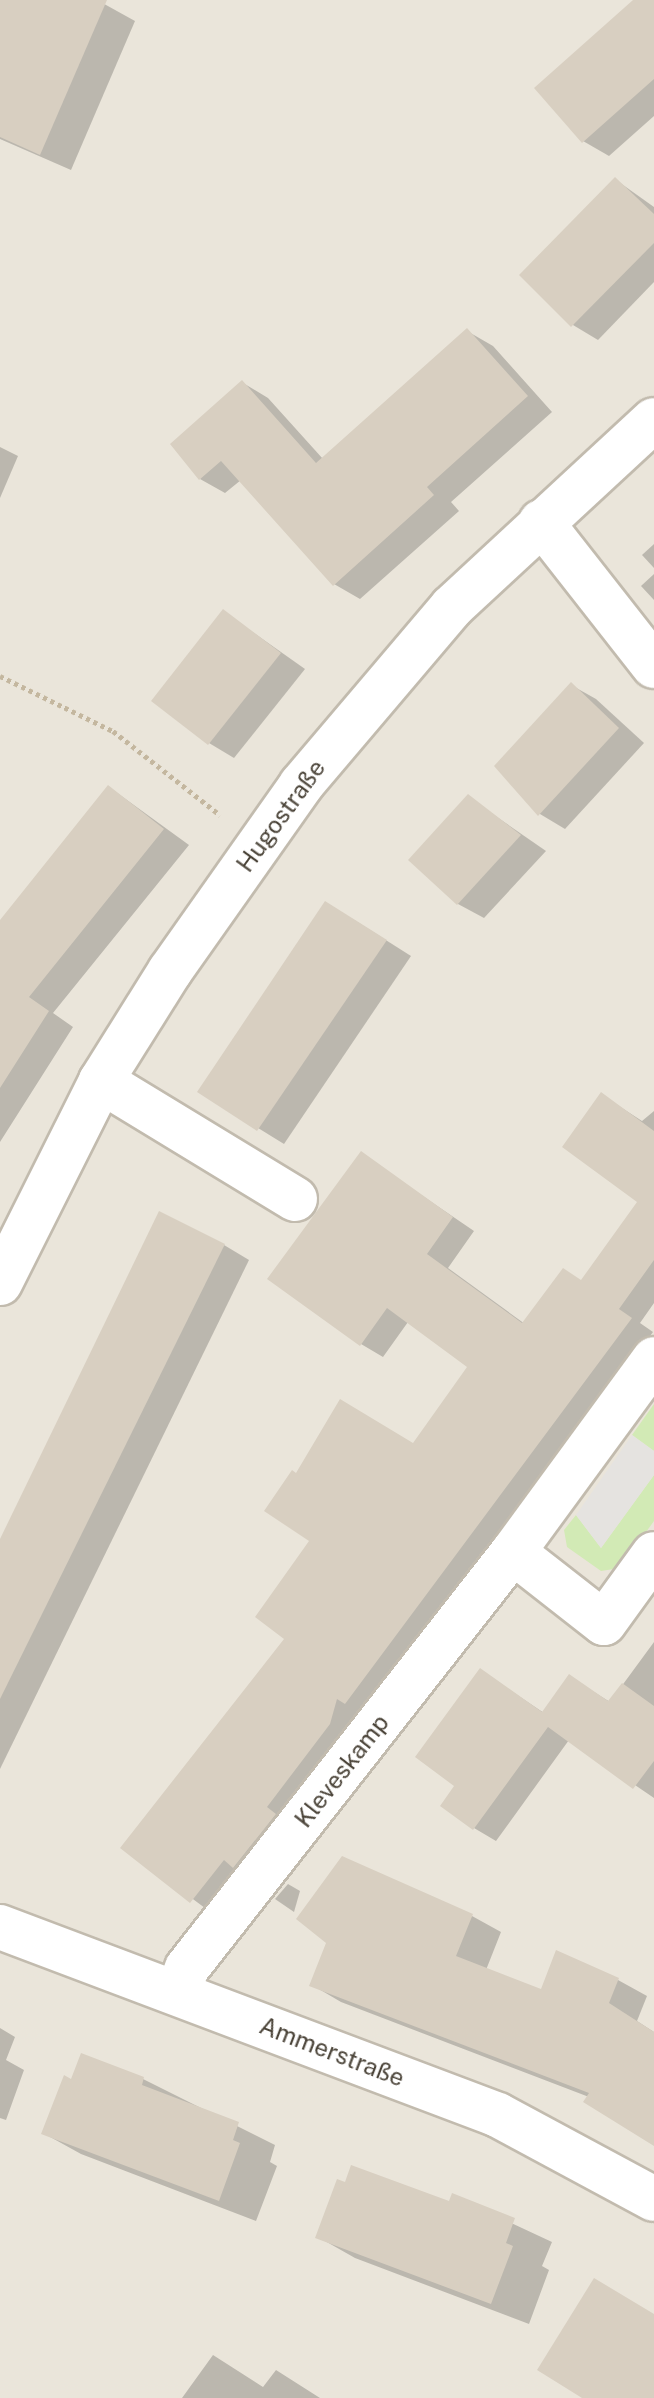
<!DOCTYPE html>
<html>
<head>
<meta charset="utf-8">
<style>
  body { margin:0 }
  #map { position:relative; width:654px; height:2398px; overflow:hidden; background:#f6f3ec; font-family:"Public Sans",sans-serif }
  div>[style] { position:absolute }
  .residential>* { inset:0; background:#eae5da }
  .green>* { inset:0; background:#d2eab5 }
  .parking>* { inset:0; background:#e5e3e0 }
  .shadow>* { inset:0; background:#0003 }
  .building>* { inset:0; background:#d8cfc1 }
  .path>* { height:5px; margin-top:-2.5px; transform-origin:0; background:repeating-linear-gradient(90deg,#c4b79f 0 4px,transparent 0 8px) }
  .roads { filter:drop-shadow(2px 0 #c2bbae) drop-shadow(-2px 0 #c2bbae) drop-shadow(0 2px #c2bbae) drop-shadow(0 -2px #c2bbae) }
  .minor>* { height:44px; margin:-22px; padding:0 22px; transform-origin:22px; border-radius:22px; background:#fff }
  span { translate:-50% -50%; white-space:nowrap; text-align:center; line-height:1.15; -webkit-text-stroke:8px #fff; paint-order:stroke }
  .street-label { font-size:24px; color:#4b4439 }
</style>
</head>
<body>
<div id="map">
  <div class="residential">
    <i style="clip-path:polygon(0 0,654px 0,654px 2398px,0 2398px)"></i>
  </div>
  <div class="green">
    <i style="clip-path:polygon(654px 1404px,654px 1451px,632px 1435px)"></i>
    <i style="clip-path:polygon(654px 1475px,654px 1521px,620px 1568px,601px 1571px,567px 1547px,564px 1530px,576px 1515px,601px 1548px)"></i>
  </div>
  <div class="parking">
    <i style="clip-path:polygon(632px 1435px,654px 1451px,654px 1475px,601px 1548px,576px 1515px)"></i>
  </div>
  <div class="shadow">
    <i style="clip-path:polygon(6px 0,97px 0,135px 21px,71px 170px,0 139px,0 13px)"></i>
    <i style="clip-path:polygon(636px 0,654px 0,654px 116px,609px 156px,583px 141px)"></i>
    <i style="clip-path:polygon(616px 180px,654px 207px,654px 282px,598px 340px,573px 325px)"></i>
    <i style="clip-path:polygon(467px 331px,493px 346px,552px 412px,451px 502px,459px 511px,360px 599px,334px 584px,241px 480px,225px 493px,200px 479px,243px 383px,268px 398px,323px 459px)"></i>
    <i style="clip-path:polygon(0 447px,18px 456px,0 498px)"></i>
    <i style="clip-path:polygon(654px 544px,654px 568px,642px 555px)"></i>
    <i style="clip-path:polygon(654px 574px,654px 600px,641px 586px)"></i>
    <i style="clip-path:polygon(224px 612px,305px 669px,234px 758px,209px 743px)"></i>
    <i style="clip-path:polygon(571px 685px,596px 699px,644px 743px,565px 829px,540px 814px,496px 766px)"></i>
    <i style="clip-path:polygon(109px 787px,189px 845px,53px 1013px,73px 1027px,0 1142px,0 958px)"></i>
    <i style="clip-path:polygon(468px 797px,546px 851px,484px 918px,458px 904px,410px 860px)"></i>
    <i style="clip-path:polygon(351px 918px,411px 956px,284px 1144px,200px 1092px)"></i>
    <i style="clip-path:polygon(602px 1095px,642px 1121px,654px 1111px,654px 1303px,640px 1323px,653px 1332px,368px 1715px,360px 1710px,352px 1737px,213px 1914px,123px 1847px,287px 1638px,312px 1541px,297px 1475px,414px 1446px,470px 1367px,408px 1322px,383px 1357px,361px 1344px,361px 1154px,474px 1231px,448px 1268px,525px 1324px,583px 1282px,640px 1202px)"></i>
    <i style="clip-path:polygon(224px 1245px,249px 1260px,0 1769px,0 1540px)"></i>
    <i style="clip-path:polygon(654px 1642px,654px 1798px,569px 1740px,496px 1841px,474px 1828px,456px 1785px,480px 1670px,544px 1713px,570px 1677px,610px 1702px)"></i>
    <i style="clip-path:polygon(288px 1884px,300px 1891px,294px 1912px,275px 1899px)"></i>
    <i style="clip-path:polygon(472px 1916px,501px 1932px,486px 1970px,542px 1991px,618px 1980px,647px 1996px,637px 2021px,654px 2032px,654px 2144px,589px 2097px,341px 2002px,312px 1985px)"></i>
    <i style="clip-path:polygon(0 2028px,15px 2037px,6px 2060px,24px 2070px,6px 2120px,0 2118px)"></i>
    <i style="clip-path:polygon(143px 2079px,275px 2145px,270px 2162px,277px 2166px,256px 2221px,81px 2154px,43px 2133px,72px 2081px)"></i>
    <i style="clip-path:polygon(453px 2196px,552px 2242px,542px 2266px,549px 2270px,529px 2324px,355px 2258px,318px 2237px,450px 2204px)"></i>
    <i style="clip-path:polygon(213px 2355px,263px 2387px,276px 2370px,320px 2398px,182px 2398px)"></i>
  </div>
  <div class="building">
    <i style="clip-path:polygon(0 0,107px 0,40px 155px,0 137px)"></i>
    <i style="clip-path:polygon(633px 0,654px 0,654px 79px,582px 143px,534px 88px)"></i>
    <i style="clip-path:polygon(615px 177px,654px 214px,654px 243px,571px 327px,519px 275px)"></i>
    <i style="clip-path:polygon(467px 328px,528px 396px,427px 487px,434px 495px,333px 586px,221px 461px,199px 480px,170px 444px,242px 380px,316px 463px)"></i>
    <i style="clip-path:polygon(223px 609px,281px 653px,208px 745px,151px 701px)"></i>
    <i style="clip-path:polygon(571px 682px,619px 728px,538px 816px,494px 766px)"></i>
    <i style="clip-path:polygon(108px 785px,164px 829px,29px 997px,49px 1011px,0 1088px,0 920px)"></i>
    <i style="clip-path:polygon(468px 794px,521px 835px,457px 905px,408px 860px)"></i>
    <i style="clip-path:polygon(325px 901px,387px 940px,257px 1131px,197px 1092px)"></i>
    <i style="clip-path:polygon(601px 1092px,654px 1131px,654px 1260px,619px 1309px,632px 1318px,345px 1704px,337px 1699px,330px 1724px,267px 1807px,276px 1814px,233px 1868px,224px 1860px,190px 1903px,120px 1848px,284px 1639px,255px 1617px,309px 1541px,264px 1511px,292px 1470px,296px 1473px,340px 1399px,413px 1443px,467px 1367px,387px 1308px,360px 1346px,267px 1279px,361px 1151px,453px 1217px,427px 1254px,522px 1323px,563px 1268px,581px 1280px,637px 1202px,562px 1147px)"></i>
    <i style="clip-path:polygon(159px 1211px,225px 1244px,0 1699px,0 1539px)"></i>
    <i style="clip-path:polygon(480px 1668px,542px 1712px,569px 1674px,608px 1701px,622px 1683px,654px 1706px,654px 1761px,633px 1789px,548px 1727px,473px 1830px,440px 1806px,454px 1786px,415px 1757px)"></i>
    <i style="clip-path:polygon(342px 1856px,473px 1914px,456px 1956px,541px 1989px,556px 1950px,619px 1978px,609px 2003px,654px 2032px,654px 2146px,583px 2102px,589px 2093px,309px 1986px,326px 1943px,296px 1919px)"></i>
    <i style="clip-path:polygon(81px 2053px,144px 2077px,142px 2085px,239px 2122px,233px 2140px,240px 2143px,219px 2201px,41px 2134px,64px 2075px,71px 2079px)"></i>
    <i style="clip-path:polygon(351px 2165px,449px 2201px,452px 2193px,515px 2218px,506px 2243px,513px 2246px,491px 2304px,315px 2238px,337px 2179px,345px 2182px)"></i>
    <i style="clip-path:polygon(594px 2278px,654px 2314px,654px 2398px,582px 2398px,537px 2370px)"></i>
  </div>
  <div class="path">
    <i style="left:0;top:676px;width:126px;rotate:26deg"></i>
    <i style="left:113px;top:731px;width:136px;rotate:38.1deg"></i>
  </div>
  <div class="roads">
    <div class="minor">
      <i style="left:541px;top:522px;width:183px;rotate:51.9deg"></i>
      <i style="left:101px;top:1081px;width:227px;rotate:31.3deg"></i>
      <i style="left:0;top:1283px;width:226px;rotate:-63.4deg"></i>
      <i style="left:101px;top:1081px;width:130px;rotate:-57.9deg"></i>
      <i style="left:170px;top:971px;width:228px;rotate:-54.8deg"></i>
      <i style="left:301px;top:785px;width:233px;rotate:-49.7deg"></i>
      <i style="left:452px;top:607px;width:275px;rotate:-42.8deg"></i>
      <i style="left:513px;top:1552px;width:115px;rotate:38deg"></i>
      <i style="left:604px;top:1623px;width:85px;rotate:-54.1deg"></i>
      <i style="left:0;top:1927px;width:532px;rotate:20.68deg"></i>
      <i style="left:498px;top:2115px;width:177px;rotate:28.3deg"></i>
      <i style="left:177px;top:1993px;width:27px;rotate:-68deg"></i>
      <i style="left:187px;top:1968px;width:529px;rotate:-51.92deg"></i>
      <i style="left:513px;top:1552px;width:239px;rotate:-53.8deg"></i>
    </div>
  </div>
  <div class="street-label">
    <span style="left:281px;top:816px;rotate:-54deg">Hugostraße</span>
    <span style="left:342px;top:1771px;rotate:-52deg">Kleveskamp</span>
    <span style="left:332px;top:2052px;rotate:21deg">Ammerstraße</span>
  </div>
</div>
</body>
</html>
